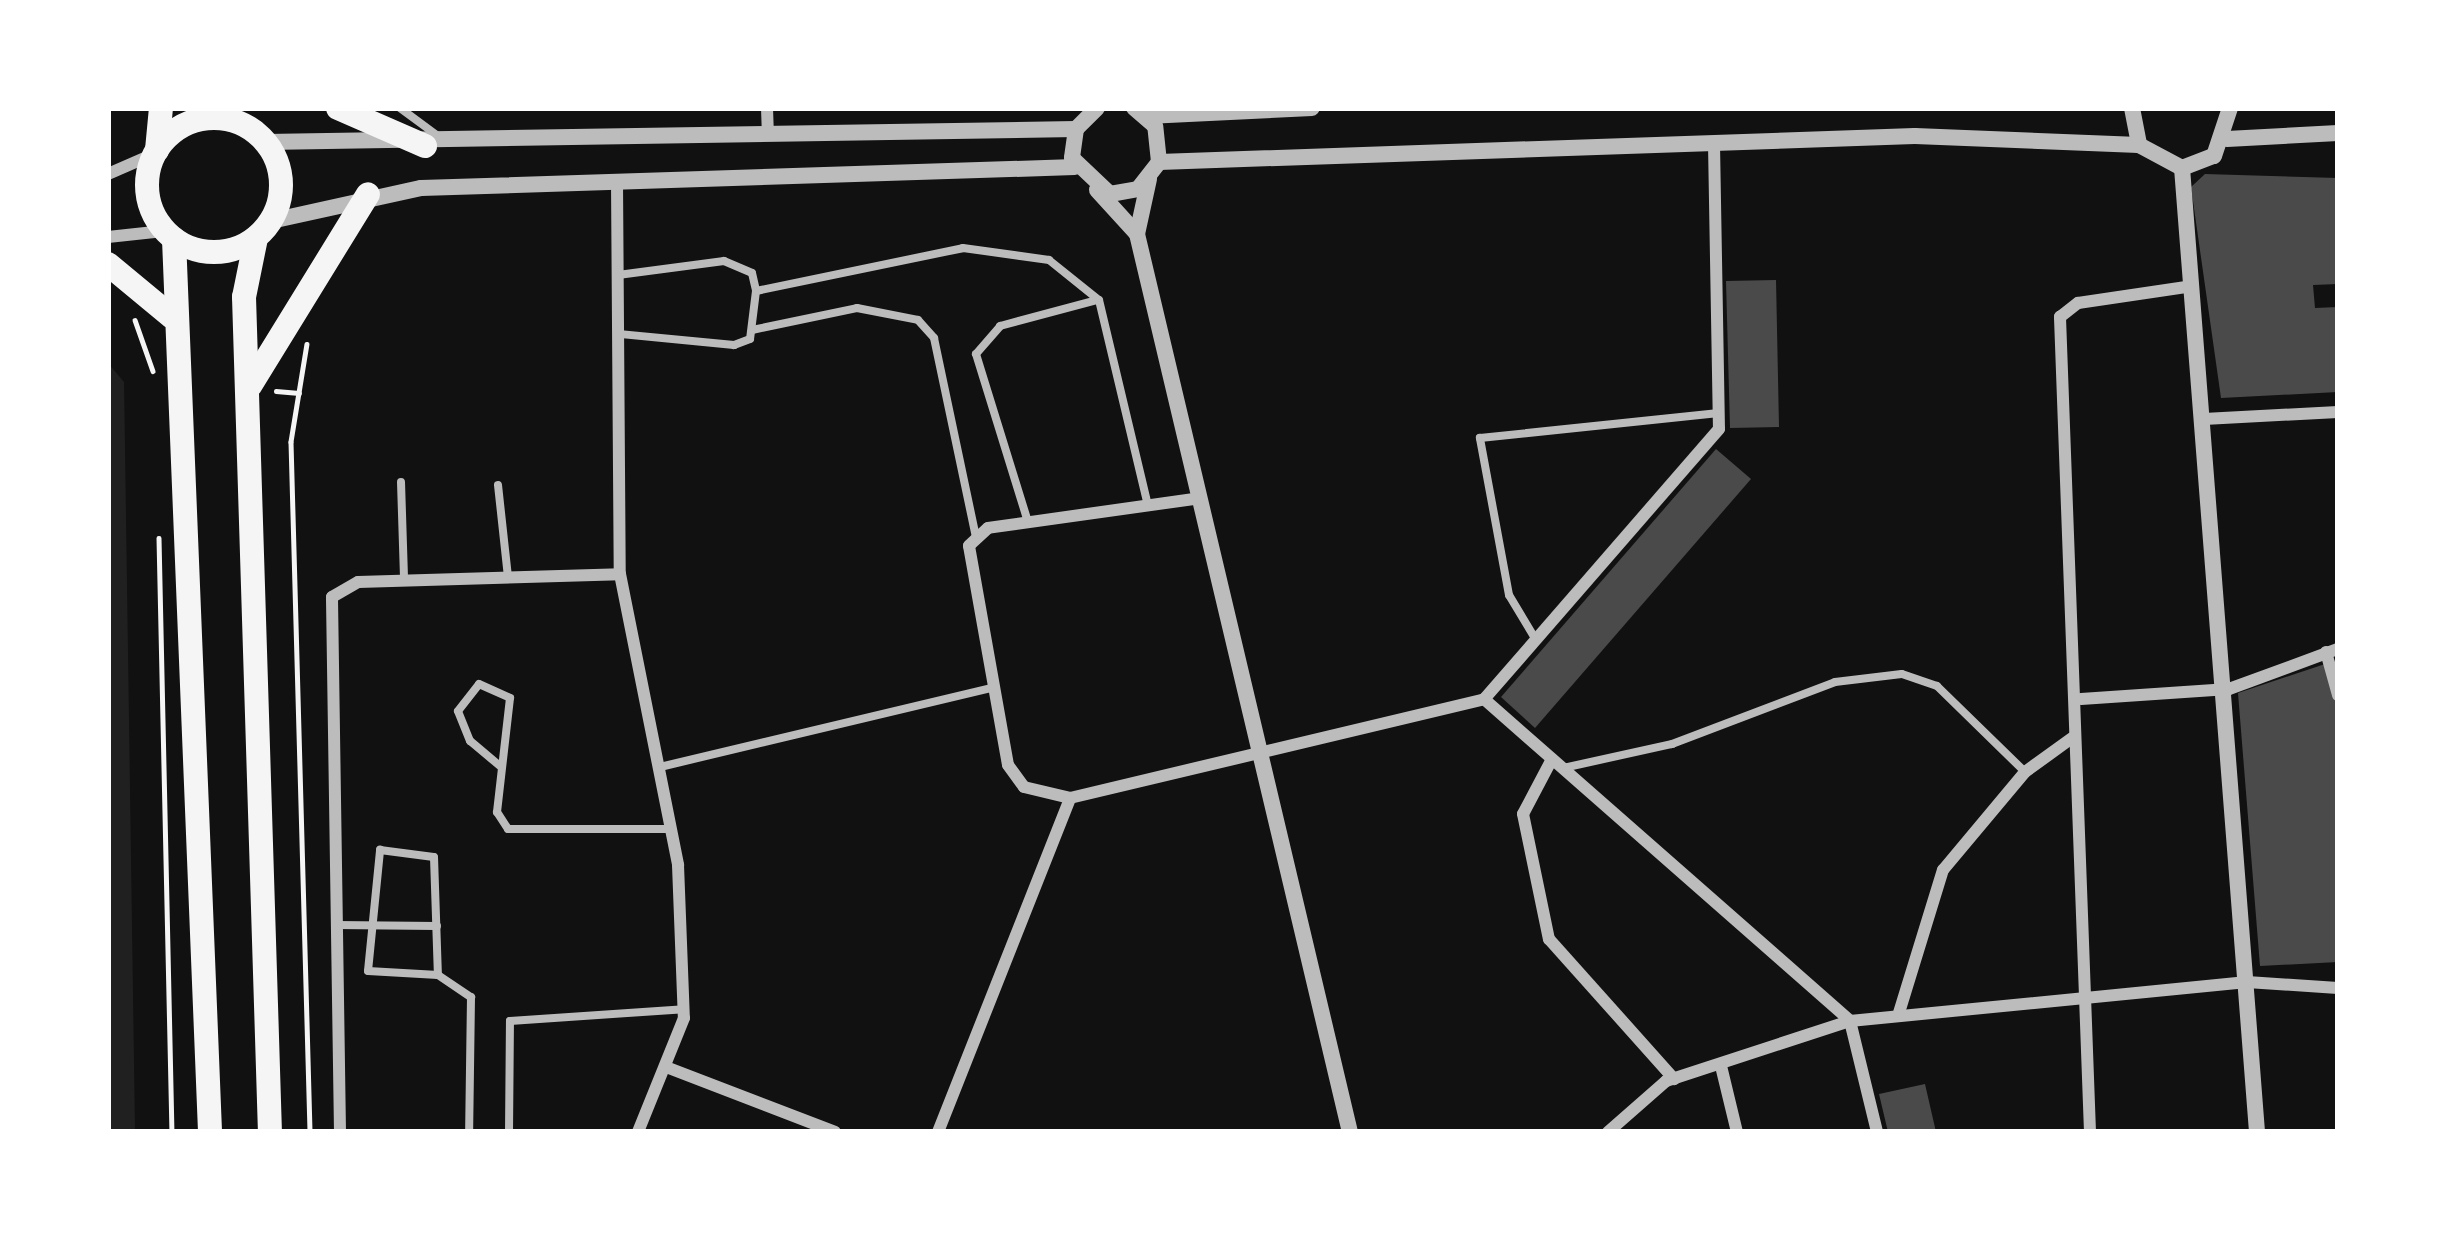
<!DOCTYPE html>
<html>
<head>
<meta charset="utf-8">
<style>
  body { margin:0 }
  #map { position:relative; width:2446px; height:1240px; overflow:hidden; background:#111; font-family:"Sofia Sans Condensed",sans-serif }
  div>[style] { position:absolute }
  .green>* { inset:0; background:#202020 }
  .building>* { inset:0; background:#4a4a4a }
  .path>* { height:4.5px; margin:-2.25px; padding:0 2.25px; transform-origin:2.25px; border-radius:2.25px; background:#f5f5f5 }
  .service>* { height:8px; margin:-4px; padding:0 4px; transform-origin:4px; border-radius:4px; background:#bcbcbc }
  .minor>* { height:12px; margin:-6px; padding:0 6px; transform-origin:6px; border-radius:6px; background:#bcbcbc }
  .tertiary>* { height:16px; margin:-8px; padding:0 8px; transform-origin:8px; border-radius:8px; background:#bcbcbc }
  .trunk>* { height:24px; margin:-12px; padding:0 12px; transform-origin:12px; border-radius:12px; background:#f5f5f5 }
  .trunk>.ring { margin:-12px; padding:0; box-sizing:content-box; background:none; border:24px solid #f5f5f5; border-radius:50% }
  span { translate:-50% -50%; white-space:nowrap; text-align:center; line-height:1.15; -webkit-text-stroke:10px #fff; paint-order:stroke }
  .frame { position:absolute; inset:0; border:111px solid #fff; pointer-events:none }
</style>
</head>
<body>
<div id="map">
  <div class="green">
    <i style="clip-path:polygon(108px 363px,124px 382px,135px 1132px,108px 1132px)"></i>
  </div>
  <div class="building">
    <i style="clip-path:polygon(2205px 174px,2338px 178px,2338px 284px,2313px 285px,2315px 308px,2338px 307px,2338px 392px,2221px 398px,2191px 187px)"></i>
    <i style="clip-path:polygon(1776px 280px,1779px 427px,1730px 428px,1726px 281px)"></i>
    <i style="clip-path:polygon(1716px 449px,1751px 479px,1535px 728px,1501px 697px)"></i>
    <i style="clip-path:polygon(2325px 664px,2338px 702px,2338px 962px,2260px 966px,2238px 693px)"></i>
    <i style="clip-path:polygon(1925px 1084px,1936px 1132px,1888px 1132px,1879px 1094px)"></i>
  </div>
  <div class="path">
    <i style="left:135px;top:320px;width:54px;rotate:70.6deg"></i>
    <i style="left:307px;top:344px;width:99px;rotate:99.3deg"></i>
    <i style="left:291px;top:442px;width:690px;rotate:88.42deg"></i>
    <i style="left:276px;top:391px;width:23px;rotate:5deg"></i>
    <i style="left:159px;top:538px;width:594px;rotate:88.75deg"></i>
  </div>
  <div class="service">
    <i style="left:400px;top:108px;width:52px;rotate:36.4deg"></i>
    <i style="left:618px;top:275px;width:107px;rotate:-7.5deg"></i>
    <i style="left:724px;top:261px;width:30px;rotate:23deg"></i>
    <i style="left:752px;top:273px;width:18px;rotate:77deg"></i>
    <i style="left:756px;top:291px;width:48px;rotate:97.1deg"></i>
    <i style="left:750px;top:339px;width:17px;rotate:159deg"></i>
    <i style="left:734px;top:345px;width:116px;rotate:-174.5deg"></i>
    <i style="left:756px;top:291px;width:211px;rotate:-11.7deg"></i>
    <i style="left:963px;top:248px;width:87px;rotate:7.9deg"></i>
    <i style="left:1049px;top:260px;width:64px;rotate:38.7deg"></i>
    <i style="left:1099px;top:300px;width:211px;rotate:76.6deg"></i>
    <i style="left:752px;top:330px;width:107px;rotate:-11.8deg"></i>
    <i style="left:857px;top:308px;width:62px;rotate:11.1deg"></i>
    <i style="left:918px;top:320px;width:24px;rotate:48deg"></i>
    <i style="left:934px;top:338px;width:203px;rotate:78.1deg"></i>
    <i style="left:401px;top:482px;width:98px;rotate:88.2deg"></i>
    <i style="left:498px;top:485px;width:93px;rotate:83.8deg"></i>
    <i style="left:1028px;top:522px;width:176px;rotate:-107.2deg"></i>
    <i style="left:976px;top:354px;width:37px;rotate:-49deg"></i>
    <i style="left:1000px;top:326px;width:100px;rotate:-15deg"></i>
    <i style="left:1536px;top:640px;width:52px;rotate:-121deg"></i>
    <i style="left:1509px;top:595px;width:160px;rotate:-100.5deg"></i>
    <i style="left:1480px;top:438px;width:240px;rotate:-6deg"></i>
    <i style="left:500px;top:766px;width:39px;rotate:-140deg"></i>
    <i style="left:470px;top:741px;width:32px;rotate:-112deg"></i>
    <i style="left:458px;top:711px;width:34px;rotate:-52deg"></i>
    <i style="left:479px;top:684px;width:34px;rotate:24deg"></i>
    <i style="left:510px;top:698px;width:115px;rotate:96.5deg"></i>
    <i style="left:497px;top:812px;width:20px;rotate:57deg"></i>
    <i style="left:508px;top:829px;width:162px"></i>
    <i style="left:660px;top:767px;width:340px;rotate:-13.4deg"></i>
    <i style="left:1563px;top:768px;width:112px;rotate:-12.4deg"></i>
    <i style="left:1672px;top:744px;width:174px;rotate:-20.8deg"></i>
    <i style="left:1835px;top:682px;width:67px;rotate:-6.8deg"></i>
    <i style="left:1902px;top:674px;width:37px;rotate:19deg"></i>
    <i style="left:1937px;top:686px;width:123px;rotate:44.3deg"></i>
    <i style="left:380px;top:850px;width:54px;rotate:7.4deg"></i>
    <i style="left:434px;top:857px;width:118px;rotate:88.1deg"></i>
    <i style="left:438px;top:975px;width:70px;rotate:-176.7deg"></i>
    <i style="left:368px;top:971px;width:122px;rotate:-84.3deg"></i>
    <i style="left:336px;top:925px;width:101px;rotate:0.6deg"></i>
    <i style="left:438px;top:975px;width:40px;rotate:34deg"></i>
    <i style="left:471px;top:997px;width:135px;rotate:90.8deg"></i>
    <i style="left:509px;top:1132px;width:111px;rotate:-89.5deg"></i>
    <i style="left:510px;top:1021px;width:174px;rotate:-3.9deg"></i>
  </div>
  <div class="minor">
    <i style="left:767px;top:108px;width:26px;rotate:88deg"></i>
    <i style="left:1714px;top:144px;width:285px;rotate:89deg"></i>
    <i style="left:1719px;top:429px;width:358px;rotate:131deg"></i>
    <i style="left:1484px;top:699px;width:487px;rotate:41.3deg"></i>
    <i style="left:1850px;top:1021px;width:114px;rotate:76.3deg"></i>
    <i style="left:108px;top:174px;width:50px;rotate:-23.5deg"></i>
    <i style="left:617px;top:182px;width:392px;rotate:89.6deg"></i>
    <i style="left:620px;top:574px;width:297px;rotate:78.7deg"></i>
    <i style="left:678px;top:865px;width:153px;rotate:87.8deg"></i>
    <i style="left:684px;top:1018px;width:123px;rotate:112deg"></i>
    <i style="left:108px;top:237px;width:56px;rotate:-6.1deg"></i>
    <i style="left:2204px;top:419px;width:134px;rotate:-3deg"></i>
    <i style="left:1201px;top:498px;width:215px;rotate:172deg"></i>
    <i style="left:988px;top:528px;width:26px;rotate:137deg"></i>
    <i style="left:969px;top:546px;width:222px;rotate:79.9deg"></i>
    <i style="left:1008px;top:765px;width:27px;rotate:54deg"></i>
    <i style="left:1024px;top:787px;width:47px;rotate:13.4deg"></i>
    <i style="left:1070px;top:798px;width:426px;rotate:-13.4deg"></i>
    <i style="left:2326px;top:652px;width:45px;rotate:74.4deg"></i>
    <i style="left:2081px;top:699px;width:148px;rotate:-3.9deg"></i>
    <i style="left:2229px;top:689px;width:116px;rotate:-20.2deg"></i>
    <i style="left:1552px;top:759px;width:62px;rotate:117.8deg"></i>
    <i style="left:1523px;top:814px;width:128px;rotate:78.3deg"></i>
    <i style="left:1549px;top:939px;width:188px;rotate:48.2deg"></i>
    <i style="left:1898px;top:1016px;width:153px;rotate:-72.9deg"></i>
    <i style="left:1943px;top:870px;width:128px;rotate:-50.1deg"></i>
    <i style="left:2025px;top:772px;width:58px;rotate:-35.9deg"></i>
    <i style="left:1721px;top:1066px;width:68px;rotate:76.4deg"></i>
    <i style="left:666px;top:1067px;width:181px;rotate:21deg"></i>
    <i style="left:340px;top:1132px;width:535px;rotate:-90.86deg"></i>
    <i style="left:332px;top:597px;width:30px;rotate:-30deg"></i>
    <i style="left:358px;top:582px;width:262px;rotate:-1.7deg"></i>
    <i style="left:938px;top:1132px;width:359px;rotate:-68.4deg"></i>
    <i style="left:1608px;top:1132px;width:77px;rotate:-41.3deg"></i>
    <i style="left:1666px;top:1081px;width:194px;rotate:-18.1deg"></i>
    <i style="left:1850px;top:1021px;width:399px;rotate:-5.6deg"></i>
    <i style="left:2247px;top:982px;width:91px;rotate:3.8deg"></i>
    <i style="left:2090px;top:1132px;width:816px;rotate:-92.11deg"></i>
    <i style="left:2060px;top:317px;width:23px;rotate:-38deg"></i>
    <i style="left:2078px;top:303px;width:116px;rotate:-8.4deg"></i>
  </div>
  <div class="tertiary">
    <i style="left:1097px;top:108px;width:30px;rotate:135deg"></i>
    <i style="left:1076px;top:129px;width:29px;rotate:98deg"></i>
    <i style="left:1072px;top:158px;width:52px;rotate:43.5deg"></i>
    <i style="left:1110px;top:194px;width:28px;rotate:-10deg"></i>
    <i style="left:1138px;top:189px;width:34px;rotate:-52deg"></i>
    <i style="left:1159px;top:162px;width:36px;rotate:-96deg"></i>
    <i style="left:1155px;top:126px;width:28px;rotate:-139deg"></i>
    <i style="left:2132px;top:108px;width:38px;rotate:79deg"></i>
    <i style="left:2139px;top:145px;width:49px;rotate:28.1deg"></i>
    <i style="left:2182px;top:168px;width:34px;rotate:-21deg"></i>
    <i style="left:2214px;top:156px;width:51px;rotate:-71.6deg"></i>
    <i style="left:1147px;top:116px;width:165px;rotate:-2.8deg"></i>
    <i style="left:2227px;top:139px;width:111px;rotate:-3.1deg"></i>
    <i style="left:266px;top:142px;width:810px;rotate:-0.92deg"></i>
    <i style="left:1159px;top:162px;width:756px;rotate:-1.97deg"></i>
    <i style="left:1915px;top:136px;width:224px;rotate:2.3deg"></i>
    <i style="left:2182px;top:168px;width:967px;rotate:85.55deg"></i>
    <i style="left:1149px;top:179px;width:56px;rotate:102.3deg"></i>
    <i style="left:1137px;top:234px;width:923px;rotate:76.66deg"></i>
    <i style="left:1097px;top:190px;width:59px;rotate:47.7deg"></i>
    <i style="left:271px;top:221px;width:154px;rotate:-12.4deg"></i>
    <i style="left:421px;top:188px;width:654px;rotate:-1.84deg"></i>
  </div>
  <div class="trunk">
    <i style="left:338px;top:108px;width:95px;rotate:23.6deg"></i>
    <i class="ring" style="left:147px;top:118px;width:110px;height:110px"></i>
    <i style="left:157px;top:150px;width:42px;rotate:-84.6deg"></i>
    <i style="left:256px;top:238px;width:60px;rotate:101.5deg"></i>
    <i style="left:244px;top:297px;width:835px;rotate:88.22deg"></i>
    <i style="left:174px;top:239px;width:894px;rotate:87.69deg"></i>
    <i style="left:108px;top:264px;width:83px;rotate:39.6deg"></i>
    <i style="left:250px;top:386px;width:225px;rotate:-58.4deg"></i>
  </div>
  <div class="frame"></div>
</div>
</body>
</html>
